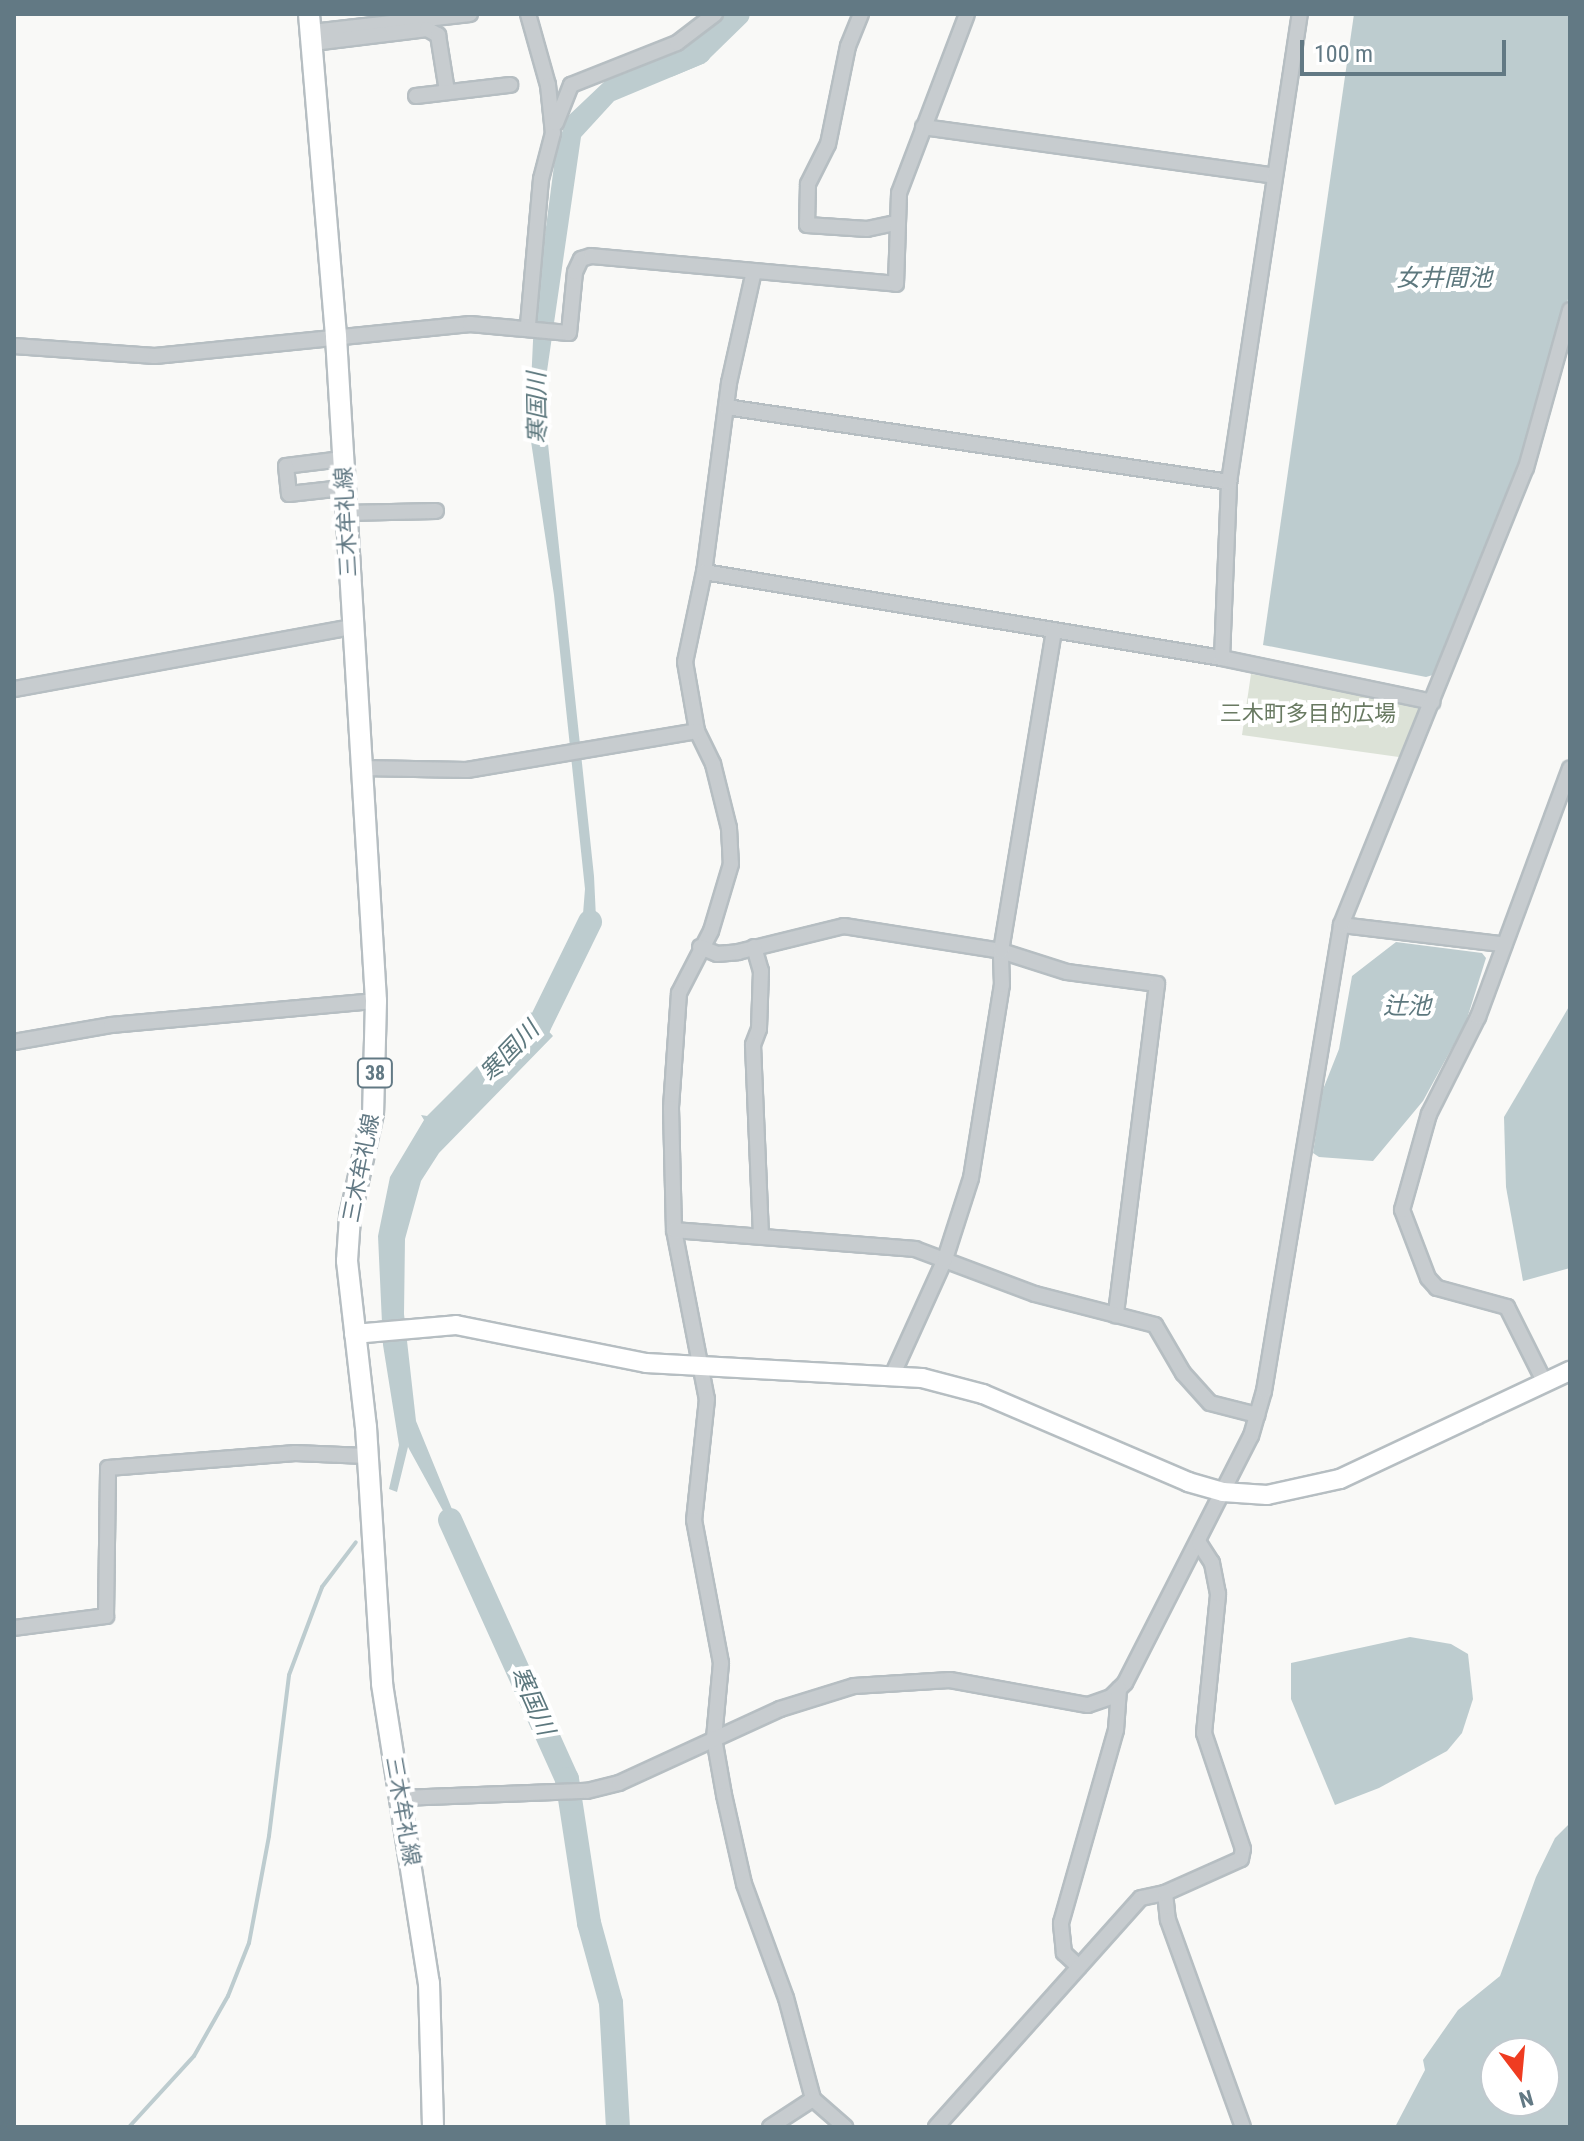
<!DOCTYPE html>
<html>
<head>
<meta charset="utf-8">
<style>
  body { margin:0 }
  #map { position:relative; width:1584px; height:2141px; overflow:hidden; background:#f9f9f7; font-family:"Roboto Condensed","Noto Sans JP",sans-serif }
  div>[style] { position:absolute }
  .green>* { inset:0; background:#dce2d7 }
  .water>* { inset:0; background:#bdcccf }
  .stream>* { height:4px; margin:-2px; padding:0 2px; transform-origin:2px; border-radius:2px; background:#bdcccf }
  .river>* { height:24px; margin:-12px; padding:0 12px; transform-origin:12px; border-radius:12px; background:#bdcccf }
  .roads { filter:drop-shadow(2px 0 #b6bec2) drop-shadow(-2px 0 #b6bec2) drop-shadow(0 2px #b6bec2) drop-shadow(0 -2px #b6bec2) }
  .street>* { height:14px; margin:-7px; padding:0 7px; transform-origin:7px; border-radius:7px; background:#c7cccf }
  .secondary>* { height:18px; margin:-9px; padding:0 9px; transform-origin:9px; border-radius:9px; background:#fff }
  .primary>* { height:20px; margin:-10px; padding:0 10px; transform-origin:10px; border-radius:10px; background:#fff }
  span { translate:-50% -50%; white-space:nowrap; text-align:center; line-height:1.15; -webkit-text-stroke:8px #fff; paint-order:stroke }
  .shield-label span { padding:2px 6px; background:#fff; border:2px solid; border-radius:6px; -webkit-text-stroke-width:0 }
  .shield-label { font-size:20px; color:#627984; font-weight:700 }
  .street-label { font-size:22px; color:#627984 }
  .park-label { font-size:22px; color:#697a62 }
  .water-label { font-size:24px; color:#5d787e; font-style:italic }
  .frame { position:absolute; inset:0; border:16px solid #627984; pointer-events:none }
  .north { position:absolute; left:1480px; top:2037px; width:80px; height:80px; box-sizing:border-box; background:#fff; border:2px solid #c0c9ce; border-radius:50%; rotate:164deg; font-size:22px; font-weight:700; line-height:32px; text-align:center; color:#627984 }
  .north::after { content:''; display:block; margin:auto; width:28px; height:36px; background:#ef3c21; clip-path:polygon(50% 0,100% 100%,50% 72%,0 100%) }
  .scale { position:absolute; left:1300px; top:40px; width:206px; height:36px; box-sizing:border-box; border:4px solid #627984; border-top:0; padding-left:10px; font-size:24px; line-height:28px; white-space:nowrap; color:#627984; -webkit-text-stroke:6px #fff; paint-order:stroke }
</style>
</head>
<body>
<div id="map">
  <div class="green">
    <i style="clip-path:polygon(1251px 674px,1429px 703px,1406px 758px,1242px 735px)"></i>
  </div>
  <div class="water">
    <i style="clip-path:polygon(1354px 14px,1570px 14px,1570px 291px,1539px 419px,1436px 674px,1426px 677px,1263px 645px)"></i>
    <i style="clip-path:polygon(694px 41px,705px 63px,614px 101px,581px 137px,546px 378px,546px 425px,594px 876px,596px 918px,590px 942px,580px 951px,585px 889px,554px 595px,529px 428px,534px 319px,555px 158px,566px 118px,605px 81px)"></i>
    <i style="clip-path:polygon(1396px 942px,1482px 953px,1486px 958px,1466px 1022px,1423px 1101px,1373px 1161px,1319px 1157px,1313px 1153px,1322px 1092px,1339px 1049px,1352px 976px)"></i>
    <i style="clip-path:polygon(1570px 1005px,1570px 1268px,1523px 1281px,1506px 1187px,1504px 1117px)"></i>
    <i style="clip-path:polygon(531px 1012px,553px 1036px,439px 1153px,421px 1181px,405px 1239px,404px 1314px,416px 1421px,465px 1541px,464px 1549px,408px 1447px,397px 1492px,389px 1489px,399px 1445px,383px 1345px,378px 1236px,390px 1177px,424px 1120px,421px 1115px,427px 1116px)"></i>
    <i style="clip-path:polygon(1410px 1637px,1451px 1644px,1468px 1654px,1473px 1699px,1462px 1733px,1447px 1751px,1379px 1788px,1335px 1805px,1291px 1699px,1291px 1663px)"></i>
    <i style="clip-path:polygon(evenodd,1570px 1823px,1570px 2127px,1395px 2127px,1425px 2070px,1423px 2060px,1458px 2010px,1500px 1976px,1536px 1877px,1555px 1838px,1570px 1823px,1544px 2053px,1544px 2101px,1496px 2101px,1496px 2053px,1544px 2053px)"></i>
  </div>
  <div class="stream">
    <i style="left:129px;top:2127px;width:96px;rotate:-47.5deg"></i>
    <i style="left:194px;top:2056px;width:69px;rotate:-60.5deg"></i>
    <i style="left:228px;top:1996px;width:57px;rotate:-68.4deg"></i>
    <i style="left:249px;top:1943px;width:109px;rotate:-79.4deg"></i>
    <i style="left:269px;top:1836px;width:162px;rotate:-82.9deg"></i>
    <i style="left:289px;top:1675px;width:94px;rotate:-69.4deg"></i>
    <i style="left:322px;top:1587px;width:56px;rotate:-52.9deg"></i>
  </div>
  <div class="river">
    <i style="left:669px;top:65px;width:33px;rotate:-23deg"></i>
    <i style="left:699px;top:52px;width:54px;rotate:-44.3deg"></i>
    <i style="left:517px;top:1048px;width:31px;rotate:-45deg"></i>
    <i style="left:539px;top:1026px;width:116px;rotate:-63.9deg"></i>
    <i style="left:450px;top:1520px;width:284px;rotate:65.7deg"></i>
    <i style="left:567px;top:1779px;width:146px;rotate:81.3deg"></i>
    <i style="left:589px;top:1923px;width:83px;rotate:74.6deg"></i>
    <i style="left:611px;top:2003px;width:124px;rotate:86.8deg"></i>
  </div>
  <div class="roads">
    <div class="street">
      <i style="left:528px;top:14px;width:74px;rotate:74.3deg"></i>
      <i style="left:548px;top:85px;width:48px;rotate:84.1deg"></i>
      <i style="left:553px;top:133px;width:48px;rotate:104.6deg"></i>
      <i style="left:541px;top:179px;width:148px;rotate:95.1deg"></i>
      <i style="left:861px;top:14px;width:35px;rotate:112deg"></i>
      <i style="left:848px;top:46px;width:100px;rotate:101.5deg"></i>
      <i style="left:828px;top:144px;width:45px;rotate:116.6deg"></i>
      <i style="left:808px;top:184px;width:41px;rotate:91.4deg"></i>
      <i style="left:807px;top:225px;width:60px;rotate:3.8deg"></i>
      <i style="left:867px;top:229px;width:30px;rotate:-12deg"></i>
      <i style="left:312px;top:32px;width:159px;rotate:-6.5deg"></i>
      <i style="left:313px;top:43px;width:115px;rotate:-7deg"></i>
      <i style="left:427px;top:29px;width:13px;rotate:29deg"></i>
      <i style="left:438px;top:35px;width:57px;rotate:80.9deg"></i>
      <i style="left:416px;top:96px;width:95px;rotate:-6.7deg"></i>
      <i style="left:556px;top:123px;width:41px;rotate:-68.5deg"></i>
      <i style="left:571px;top:85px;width:114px;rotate:-21.6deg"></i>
      <i style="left:677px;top:43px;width:48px;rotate:-37.3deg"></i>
      <i style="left:923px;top:127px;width:355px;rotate:7.9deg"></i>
      <i style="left:754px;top:271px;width:115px;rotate:102.6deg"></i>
      <i style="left:729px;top:383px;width:191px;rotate:97.5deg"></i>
      <i style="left:704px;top:572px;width:92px;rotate:101.9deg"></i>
      <i style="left:685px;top:662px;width:70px;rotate:80.1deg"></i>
      <i style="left:697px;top:731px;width:37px;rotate:64deg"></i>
      <i style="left:713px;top:764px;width:66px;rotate:76deg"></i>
      <i style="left:729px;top:828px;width:36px;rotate:87deg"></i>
      <i style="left:731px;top:864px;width:70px;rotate:106.6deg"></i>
      <i style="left:711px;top:931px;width:70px;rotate:117.3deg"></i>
      <i style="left:679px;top:993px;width:115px;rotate:94deg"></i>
      <i style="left:671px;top:1108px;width:122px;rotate:88.6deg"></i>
      <i style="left:674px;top:1230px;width:172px;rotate:79deg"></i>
      <i style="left:707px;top:1399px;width:122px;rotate:96.1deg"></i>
      <i style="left:694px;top:1520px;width:146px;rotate:79.3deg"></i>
      <i style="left:721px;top:1663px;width:75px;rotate:95.3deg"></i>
      <i style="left:714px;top:1738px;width:58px;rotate:80deg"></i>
      <i style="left:724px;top:1795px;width:91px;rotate:77.3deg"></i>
      <i style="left:744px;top:1884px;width:121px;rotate:69.8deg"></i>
      <i style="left:786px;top:1998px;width:105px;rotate:75deg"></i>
      <i style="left:813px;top:2099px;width:43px;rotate:41.2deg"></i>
      <i style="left:14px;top:346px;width:141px;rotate:4.1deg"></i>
      <i style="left:155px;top:356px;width:317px;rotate:-5.8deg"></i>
      <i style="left:470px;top:324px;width:99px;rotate:5.2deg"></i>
      <i style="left:569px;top:333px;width:61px;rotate:-84.4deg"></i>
      <i style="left:575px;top:272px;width:14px;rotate:-65deg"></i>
      <i style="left:581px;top:259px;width:10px;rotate:-17deg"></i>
      <i style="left:591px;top:256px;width:306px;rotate:5.2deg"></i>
      <i style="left:896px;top:284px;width:91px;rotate:-88.1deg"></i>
      <i style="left:899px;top:193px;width:191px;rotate:-69.2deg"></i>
      <i style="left:726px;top:407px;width:509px;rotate:8.48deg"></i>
      <i style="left:342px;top:459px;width:56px;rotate:172.9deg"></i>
      <i style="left:286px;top:466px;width:28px;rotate:84deg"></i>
      <i style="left:289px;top:494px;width:54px;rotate:-6.3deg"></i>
      <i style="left:345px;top:513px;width:91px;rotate:-1.3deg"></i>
      <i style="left:704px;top:572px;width:525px;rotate:9.43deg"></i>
      <i style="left:1222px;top:658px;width:215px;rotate:11.8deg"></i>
      <i style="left:1222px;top:658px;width:176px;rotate:-87.7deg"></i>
      <i style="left:1229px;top:482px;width:473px;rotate:-81.4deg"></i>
      <i style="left:14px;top:689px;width:344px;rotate:-10.4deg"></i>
      <i style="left:362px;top:768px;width:105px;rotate:1.1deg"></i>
      <i style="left:467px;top:770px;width:233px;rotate:-9.6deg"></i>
      <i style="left:1341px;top:925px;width:161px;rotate:6.8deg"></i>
      <i style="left:700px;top:947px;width:18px;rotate:22deg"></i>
      <i style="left:717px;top:954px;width:21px;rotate:-5deg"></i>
      <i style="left:738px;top:952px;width:109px;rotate:-13.8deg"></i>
      <i style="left:844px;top:926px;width:159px;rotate:9deg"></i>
      <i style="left:1001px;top:951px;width:69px;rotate:17.7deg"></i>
      <i style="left:1067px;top:972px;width:91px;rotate:7.6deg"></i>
      <i style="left:1157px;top:984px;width:334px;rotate:97.1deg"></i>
      <i style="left:754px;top:947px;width:25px;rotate:74deg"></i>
      <i style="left:761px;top:971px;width:58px;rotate:92deg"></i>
      <i style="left:759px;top:1029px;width:17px;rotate:111deg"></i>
      <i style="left:753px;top:1045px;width:191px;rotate:87.6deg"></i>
      <i style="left:14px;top:1042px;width:98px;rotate:-9.9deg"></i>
      <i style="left:111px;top:1025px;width:266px;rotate:-5.2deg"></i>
      <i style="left:674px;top:1230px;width:242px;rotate:4.5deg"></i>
      <i style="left:915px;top:1249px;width:128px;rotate:20.6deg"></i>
      <i style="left:1035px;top:1294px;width:124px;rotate:14.5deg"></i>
      <i style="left:1155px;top:1325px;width:56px;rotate:59.7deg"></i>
      <i style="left:1183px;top:1373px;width:40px;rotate:48deg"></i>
      <i style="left:1210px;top:1403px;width:49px;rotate:14.3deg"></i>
      <i style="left:892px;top:1376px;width:128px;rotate:-65.6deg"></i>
      <i style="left:945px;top:1259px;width:85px;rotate:-72.2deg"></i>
      <i style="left:971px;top:1178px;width:195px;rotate:-80.9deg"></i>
      <i style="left:1002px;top:985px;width:34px;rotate:-92deg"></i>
      <i style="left:1001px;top:951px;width:324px;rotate:-80.6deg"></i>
      <i style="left:1545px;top:1383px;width:85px;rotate:-116.6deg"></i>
      <i style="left:1507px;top:1307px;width:73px;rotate:-164.8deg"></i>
      <i style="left:1437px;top:1288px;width:13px;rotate:-132deg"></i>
      <i style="left:1428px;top:1278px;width:73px;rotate:-110.9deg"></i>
      <i style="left:1402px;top:1210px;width:100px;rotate:-74.3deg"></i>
      <i style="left:1429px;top:1114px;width:109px;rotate:-63.2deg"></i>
      <i style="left:1478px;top:1017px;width:265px;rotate:-69.7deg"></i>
      <i style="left:14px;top:1628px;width:93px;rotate:-7.4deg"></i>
      <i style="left:106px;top:1616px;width:148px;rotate:-89.2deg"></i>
      <i style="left:108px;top:1468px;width:188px;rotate:-4.6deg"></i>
      <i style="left:295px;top:1453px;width:71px;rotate:2.4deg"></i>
      <i style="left:401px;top:1798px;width:186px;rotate:-2.2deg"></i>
      <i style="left:587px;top:1791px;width:33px;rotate:-14deg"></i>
      <i style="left:619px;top:1783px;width:177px;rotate:-24.7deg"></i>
      <i style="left:780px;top:1709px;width:77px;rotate:-17.3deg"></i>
      <i style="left:854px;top:1686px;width:96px;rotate:-3.6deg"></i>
      <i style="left:950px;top:1680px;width:140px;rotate:10.3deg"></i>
      <i style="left:1088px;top:1705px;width:24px;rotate:-19deg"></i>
      <i style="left:1111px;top:1697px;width:20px;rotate:-45deg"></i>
      <i style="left:1125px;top:1683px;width:277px;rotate:-63deg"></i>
      <i style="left:1251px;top:1436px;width:47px;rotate:-73.9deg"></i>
      <i style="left:1264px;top:1391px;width:472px;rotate:-80.6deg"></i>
      <i style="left:1341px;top:925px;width:493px;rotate:-68deg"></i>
      <i style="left:1526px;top:468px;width:164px;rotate:-74.4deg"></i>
      <i style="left:1165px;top:1893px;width:27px;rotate:84deg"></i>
      <i style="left:1168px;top:1920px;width:220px;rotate:70.1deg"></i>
      <i style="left:1079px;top:1967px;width:21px;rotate:-137deg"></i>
      <i style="left:1064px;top:1953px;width:30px;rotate:-96deg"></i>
      <i style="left:1061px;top:1923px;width:201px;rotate:-74.1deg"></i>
      <i style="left:1116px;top:1730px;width:41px;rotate:-85.8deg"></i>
      <i style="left:770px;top:2127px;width:51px;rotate:-33.1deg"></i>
      <i style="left:936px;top:2127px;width:307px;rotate:-48.2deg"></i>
      <i style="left:1141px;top:1898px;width:25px;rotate:-12deg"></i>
      <i style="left:1165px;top:1893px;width:83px;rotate:-24.1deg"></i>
      <i style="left:1241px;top:1859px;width:10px;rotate:-79deg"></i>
      <i style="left:1243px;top:1849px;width:122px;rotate:-108.6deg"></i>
      <i style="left:1204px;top:1733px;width:140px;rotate:-84.2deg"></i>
      <i style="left:1218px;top:1594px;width:32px;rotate:-101deg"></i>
      <i style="left:1212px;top:1563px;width:24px;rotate:-123deg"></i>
    </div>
    <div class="secondary">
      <i style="left:354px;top:1334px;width:102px;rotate:-5deg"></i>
      <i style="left:456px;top:1325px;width:194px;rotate:11.3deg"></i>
      <i style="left:646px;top:1363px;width:276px;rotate:3.1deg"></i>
      <i style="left:922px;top:1378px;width:63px;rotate:14.7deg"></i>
      <i style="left:983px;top:1394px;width:223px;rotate:23.2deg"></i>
      <i style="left:1188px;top:1482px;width:36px;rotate:16deg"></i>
      <i style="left:1223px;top:1492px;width:44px;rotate:3.9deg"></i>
      <i style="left:1267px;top:1495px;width:75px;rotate:-12.4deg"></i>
      <i style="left:1340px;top:1479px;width:254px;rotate:-25.2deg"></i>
    </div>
    <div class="primary">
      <i style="left:309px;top:14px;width:324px;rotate:85.2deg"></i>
      <i style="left:336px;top:337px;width:665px;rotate:86.55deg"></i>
      <i style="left:376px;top:1001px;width:112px;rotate:91.5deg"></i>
      <i style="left:373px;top:1113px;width:107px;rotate:102.5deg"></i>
      <i style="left:350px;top:1217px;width:44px;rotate:93.9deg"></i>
      <i style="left:347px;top:1261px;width:167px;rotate:83.5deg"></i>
      <i style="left:366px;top:1427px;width:257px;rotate:86.4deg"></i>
      <i style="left:382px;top:1684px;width:303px;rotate:81.1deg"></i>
      <i style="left:429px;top:1983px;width:144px;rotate:88.4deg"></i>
    </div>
  </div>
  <div class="shield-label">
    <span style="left:375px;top:1073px">38</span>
  </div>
  <div class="street-label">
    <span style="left:346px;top:522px;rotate:-93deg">三木牟礼線</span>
    <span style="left:361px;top:1168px;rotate:-79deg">三木牟礼線</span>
    <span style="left:403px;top:1811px;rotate:80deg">三木牟礼線</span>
  </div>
  <div class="park-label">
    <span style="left:1308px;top:714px">三木町多目的広場</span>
  </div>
  <div class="water-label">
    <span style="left:1444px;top:279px">女井間池</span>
    <span style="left:538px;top:408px;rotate:-91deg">寒国川</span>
    <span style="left:1407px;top:1007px">辻池</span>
    <span style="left:510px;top:1052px;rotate:-46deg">寒国川</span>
    <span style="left:532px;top:1701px;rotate:66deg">寒国川</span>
  </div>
  <div class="frame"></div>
  <div class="north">N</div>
  <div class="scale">100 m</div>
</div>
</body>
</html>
